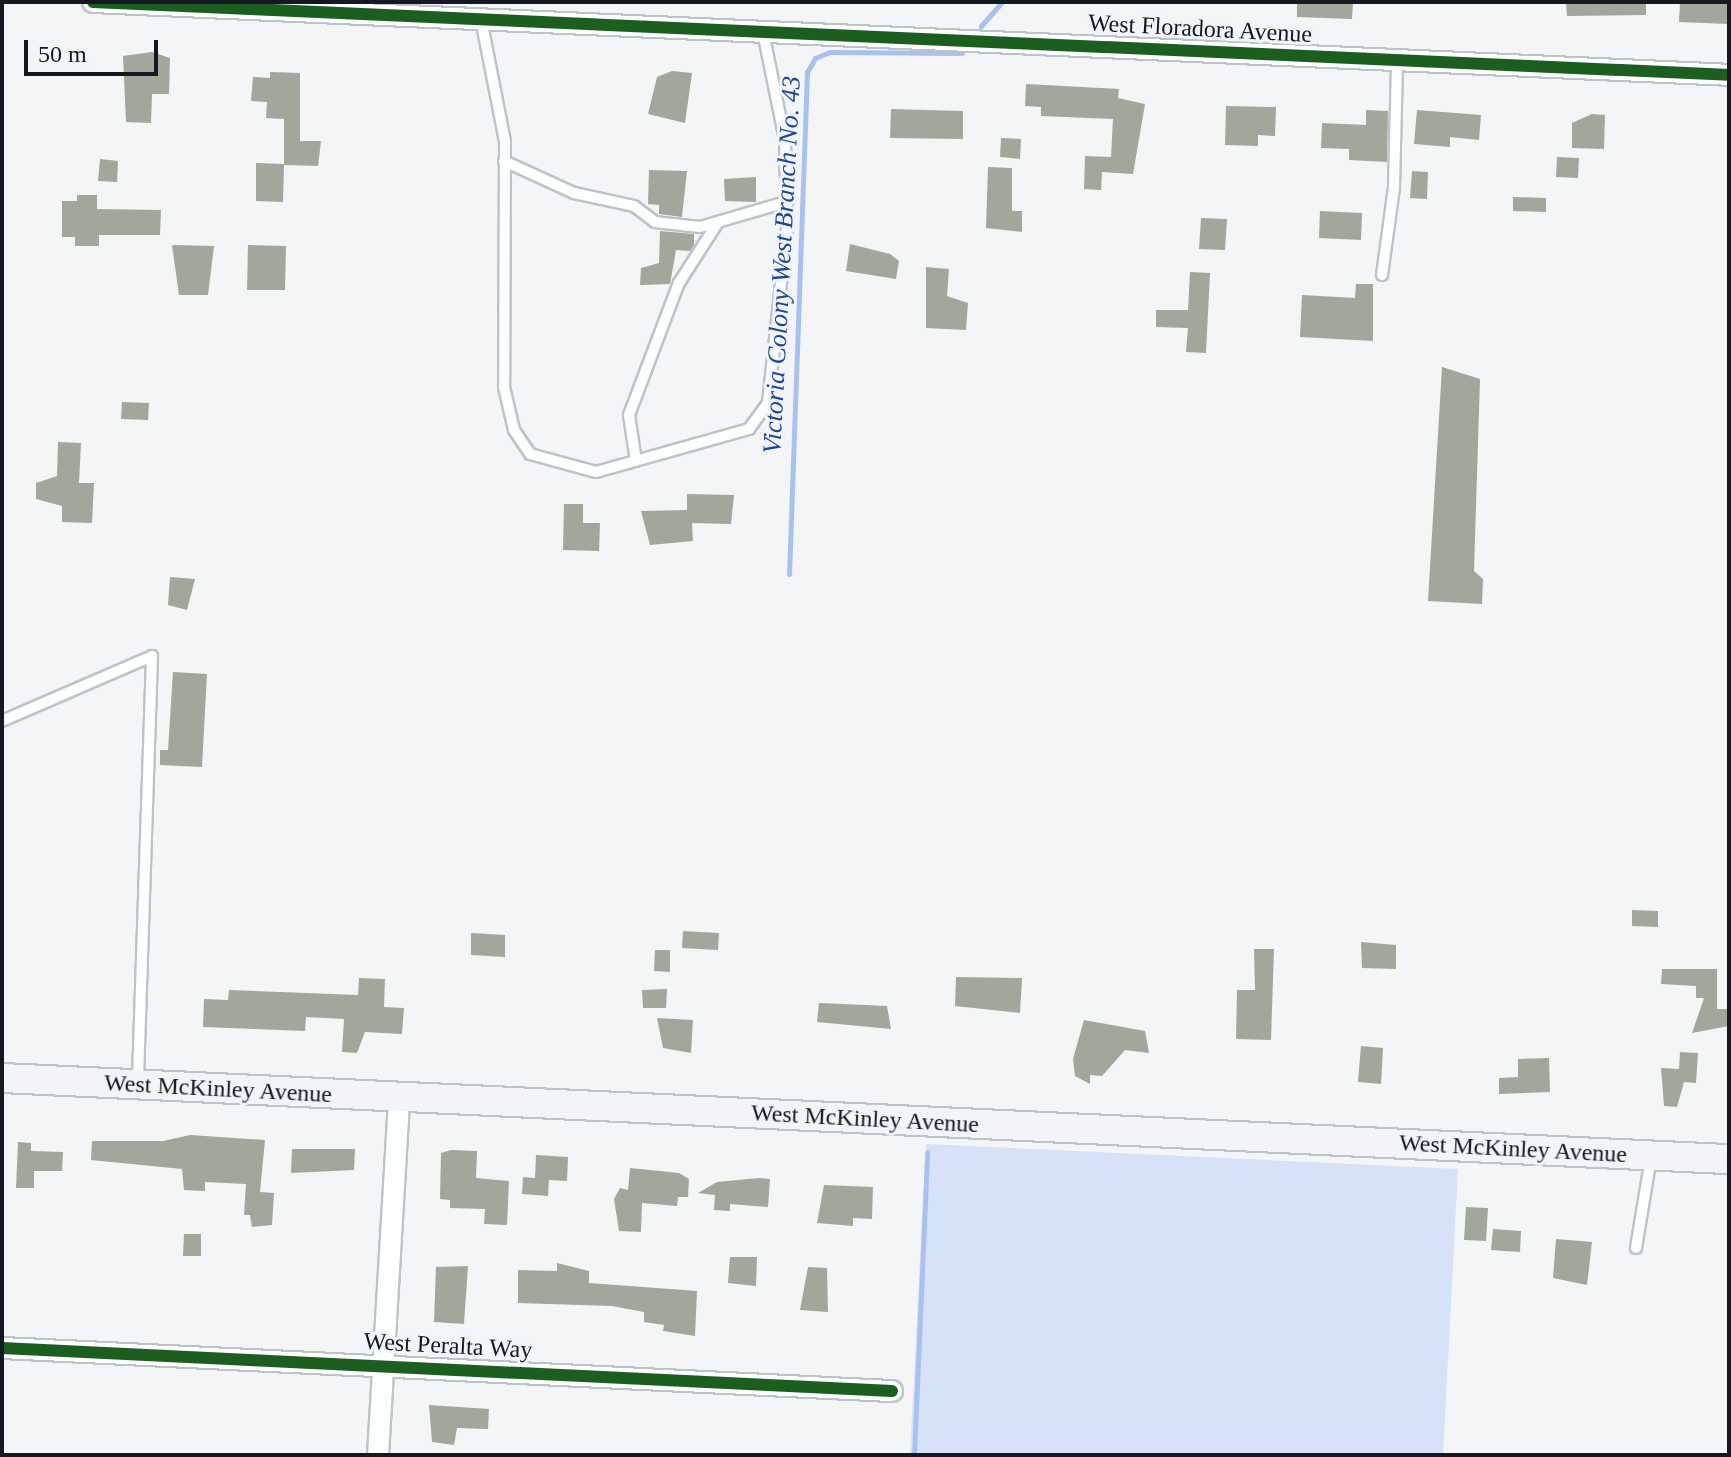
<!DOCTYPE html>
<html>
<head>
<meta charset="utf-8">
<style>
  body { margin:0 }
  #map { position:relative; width:1731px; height:1457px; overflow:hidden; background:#f3f5f7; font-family:Georgia,serif }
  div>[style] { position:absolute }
  .green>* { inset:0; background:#d6e2f8 }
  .stream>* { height:5px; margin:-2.5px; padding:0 2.5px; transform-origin:2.5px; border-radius:2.5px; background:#a8c1ef }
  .building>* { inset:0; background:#a1a79b }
  .roads { filter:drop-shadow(2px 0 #bfc2c8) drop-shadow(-2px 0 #bfc2c8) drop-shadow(0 2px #bfc2c8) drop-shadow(0 -2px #bfc2c8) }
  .service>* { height:10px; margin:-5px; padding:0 5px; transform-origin:5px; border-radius:5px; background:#fdfefe }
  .minor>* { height:20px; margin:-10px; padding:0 10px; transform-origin:10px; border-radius:10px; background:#fdfefe }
  .secondary>* { height:28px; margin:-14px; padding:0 14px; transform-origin:14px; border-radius:14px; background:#f3f4f7 }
  .cycleway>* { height:12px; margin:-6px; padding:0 6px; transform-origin:6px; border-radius:6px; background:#1b5e20 }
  span { translate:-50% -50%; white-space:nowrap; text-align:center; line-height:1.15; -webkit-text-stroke:6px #f1f4f9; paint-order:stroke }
  .street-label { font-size:24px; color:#131821 }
  .water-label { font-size:26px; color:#214791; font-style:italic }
  .frame { position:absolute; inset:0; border:4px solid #131821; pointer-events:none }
  .scale { position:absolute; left:24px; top:40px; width:134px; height:36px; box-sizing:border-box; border:4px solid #131821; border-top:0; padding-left:10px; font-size:24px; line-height:28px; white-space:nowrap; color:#131821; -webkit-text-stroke:6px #f1f4f9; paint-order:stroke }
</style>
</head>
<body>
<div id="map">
  <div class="green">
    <i style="clip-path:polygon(926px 1144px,1458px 1169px,1443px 1455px,910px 1455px)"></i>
  </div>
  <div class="stream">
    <i style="left:981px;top:26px;width:32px;rotate:-49deg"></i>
    <i style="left:789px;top:574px;width:502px;rotate:-87.95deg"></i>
    <i style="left:807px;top:72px;width:16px;rotate:-60deg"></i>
    <i style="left:815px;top:58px;width:16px;rotate:-22deg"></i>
    <i style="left:830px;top:52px;width:132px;rotate:0.4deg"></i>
    <i style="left:914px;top:1455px;width:303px;rotate:-87.5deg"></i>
  </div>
  <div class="building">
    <i style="clip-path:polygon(1297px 2px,1353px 2px,1352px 19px,1297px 17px)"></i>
    <i style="clip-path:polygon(1566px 2px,1646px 2px,1646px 15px,1567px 16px)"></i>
    <i style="clip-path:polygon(1680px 2px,1729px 2px,1729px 24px,1679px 22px)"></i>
    <i style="clip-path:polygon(152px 52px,170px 58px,169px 94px,152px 94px,151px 123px,126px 122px,123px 56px)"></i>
    <i style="clip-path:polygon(672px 71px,692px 73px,685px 123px,648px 114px,657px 77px)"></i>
    <i style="clip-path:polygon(270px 72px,300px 73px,300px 141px,321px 141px,318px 166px,284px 165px,283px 202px,256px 201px,256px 163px,284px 164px,284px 119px,266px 118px,267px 102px,251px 101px,253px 77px,270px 78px)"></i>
    <i style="clip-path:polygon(1026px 84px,1119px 89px,1118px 98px,1145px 104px,1133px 174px,1102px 172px,1101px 190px,1084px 189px,1085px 156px,1111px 157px,1113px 119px,1041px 116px,1041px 107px,1025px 106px)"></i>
    <i style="clip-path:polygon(1226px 106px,1276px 107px,1275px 136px,1258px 135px,1258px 146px,1225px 145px)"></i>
    <i style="clip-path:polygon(891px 109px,963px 111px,963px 139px,890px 138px)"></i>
    <i style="clip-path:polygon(1366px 110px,1388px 111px,1387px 162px,1349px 160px,1349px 149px,1321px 148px,1322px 123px,1366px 125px)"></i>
    <i style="clip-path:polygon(1417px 110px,1481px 115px,1479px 140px,1450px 137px,1450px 147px,1414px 144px)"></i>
    <i style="clip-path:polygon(1592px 114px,1605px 115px,1604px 149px,1572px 148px,1572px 123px)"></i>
    <i style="clip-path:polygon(1001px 138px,1021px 139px,1020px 159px,1000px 157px)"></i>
    <i style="clip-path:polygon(1557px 157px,1579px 158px,1578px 178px,1556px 177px)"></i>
    <i style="clip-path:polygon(100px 159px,118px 161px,117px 182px,98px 181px)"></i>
    <i style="clip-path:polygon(988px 167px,1012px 168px,1012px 211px,1022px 211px,1022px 232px,986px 228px)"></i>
    <i style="clip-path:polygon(649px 170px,687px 171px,682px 217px,659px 214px,659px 205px,648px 204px)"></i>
    <i style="clip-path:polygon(1412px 171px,1428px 172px,1427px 199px,1410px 198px)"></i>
    <i style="clip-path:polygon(756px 177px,756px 202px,725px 201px,724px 179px)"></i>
    <i style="clip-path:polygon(77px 195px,97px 195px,97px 209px,161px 210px,160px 235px,99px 235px,99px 246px,75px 246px,75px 237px,62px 237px,62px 201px,77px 201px)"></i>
    <i style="clip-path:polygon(1513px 197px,1546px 198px,1546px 212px,1513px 211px)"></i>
    <i style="clip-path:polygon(1320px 211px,1362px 213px,1361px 240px,1319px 238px)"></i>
    <i style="clip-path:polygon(1201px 218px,1227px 219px,1225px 250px,1199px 249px)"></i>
    <i style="clip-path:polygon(660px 231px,694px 234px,694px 245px,690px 251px,676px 250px,670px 284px,640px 285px,641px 268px,659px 263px)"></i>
    <i style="clip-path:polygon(850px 244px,890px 254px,899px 261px,896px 279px,846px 271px)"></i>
    <i style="clip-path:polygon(172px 245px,214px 246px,208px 295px,179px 295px)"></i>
    <i style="clip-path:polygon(248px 245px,286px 246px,285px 290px,247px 290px)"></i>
    <i style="clip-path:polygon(926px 267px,949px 269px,947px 296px,968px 303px,966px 330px,926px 328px)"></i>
    <i style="clip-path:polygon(1190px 272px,1210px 273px,1206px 353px,1186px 352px,1188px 328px,1156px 327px,1156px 310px,1188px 310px)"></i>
    <i style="clip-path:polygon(1356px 284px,1373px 284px,1373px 341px,1300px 337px,1302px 295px,1355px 298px)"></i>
    <i style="clip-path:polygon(1442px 367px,1480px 379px,1474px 571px,1483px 579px,1482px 604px,1428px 601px)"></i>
    <i style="clip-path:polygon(122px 402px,149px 403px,148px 420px,121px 419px)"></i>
    <i style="clip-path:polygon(58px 442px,81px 443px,79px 483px,94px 483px,92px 523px,62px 522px,62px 506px,36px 499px,36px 483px,57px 476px)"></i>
    <i style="clip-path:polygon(687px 494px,734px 495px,731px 524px,692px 523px,693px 541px,650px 545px,641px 511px,687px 510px)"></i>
    <i style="clip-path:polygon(564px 504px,583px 504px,583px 523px,600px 523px,599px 551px,563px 550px)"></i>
    <i style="clip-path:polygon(170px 577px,195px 579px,187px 610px,168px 605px)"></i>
    <i style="clip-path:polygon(173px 672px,207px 674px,202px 767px,160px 765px,160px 750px,168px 750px)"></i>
    <i style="clip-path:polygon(1632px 910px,1658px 911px,1658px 927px,1632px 926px)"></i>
    <i style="clip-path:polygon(683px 931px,719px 933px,718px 950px,682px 948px)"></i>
    <i style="clip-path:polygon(471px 933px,505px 935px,505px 957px,471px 955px)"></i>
    <i style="clip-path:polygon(1361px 942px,1396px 945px,1396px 969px,1362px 968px)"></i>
    <i style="clip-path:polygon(1254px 949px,1274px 949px,1271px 1040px,1236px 1039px,1237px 990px,1255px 990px)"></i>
    <i style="clip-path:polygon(655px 950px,670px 950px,670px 972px,654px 971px)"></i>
    <i style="clip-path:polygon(1662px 969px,1717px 969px,1717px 1009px,1729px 1009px,1729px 1026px,1692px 1033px,1704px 998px,1696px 998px,1696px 986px,1661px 984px)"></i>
    <i style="clip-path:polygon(956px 977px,1022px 978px,1020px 1013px,955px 1006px)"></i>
    <i style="clip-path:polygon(359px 978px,385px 979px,384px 1007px,404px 1008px,402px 1034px,365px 1032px,357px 1053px,342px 1052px,344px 1019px,306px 1017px,305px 1031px,203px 1027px,204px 999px,228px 1000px,229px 990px,358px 995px)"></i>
    <i style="clip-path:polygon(667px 989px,666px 1008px,643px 1008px,642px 990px)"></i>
    <i style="clip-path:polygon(819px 1003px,887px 1006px,891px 1029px,817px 1022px)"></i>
    <i style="clip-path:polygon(657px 1018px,693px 1020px,691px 1053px,663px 1048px)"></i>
    <i style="clip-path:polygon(1084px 1020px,1145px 1031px,1149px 1053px,1125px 1050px,1102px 1076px,1090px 1075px,1090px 1084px,1075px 1076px,1073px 1059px)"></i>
    <i style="clip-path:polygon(1361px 1046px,1383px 1048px,1381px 1084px,1358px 1082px)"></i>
    <i style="clip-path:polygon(1680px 1052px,1698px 1053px,1696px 1083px,1684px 1082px,1677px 1107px,1664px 1106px,1661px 1068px,1679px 1069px)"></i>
    <i style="clip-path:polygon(1549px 1058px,1550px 1092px,1499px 1094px,1499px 1078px,1518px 1077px,1518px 1059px)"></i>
    <i style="clip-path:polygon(190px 1135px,265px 1140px,260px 1192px,274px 1193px,272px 1225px,252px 1227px,250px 1215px,244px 1215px,246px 1184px,205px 1182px,205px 1191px,184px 1190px,182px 1169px,91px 1160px,92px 1141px,163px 1141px)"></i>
    <i style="clip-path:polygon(18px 1142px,31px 1143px,31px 1151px,63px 1152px,62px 1171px,34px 1171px,34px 1188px,16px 1188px)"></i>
    <i style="clip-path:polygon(292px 1149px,355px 1149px,354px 1170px,291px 1173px)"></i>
    <i style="clip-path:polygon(451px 1150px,477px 1151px,476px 1178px,509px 1181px,507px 1225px,484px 1224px,485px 1209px,450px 1208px,450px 1200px,440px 1199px,441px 1153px)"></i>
    <i style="clip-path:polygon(536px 1155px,568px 1157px,567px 1181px,549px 1180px,548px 1196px,522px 1194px,523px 1177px,535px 1178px)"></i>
    <i style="clip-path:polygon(630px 1168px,679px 1173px,689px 1179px,688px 1197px,678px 1197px,677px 1206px,642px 1203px,641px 1232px,619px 1231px,614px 1199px,620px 1188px,628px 1190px)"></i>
    <i style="clip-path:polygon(759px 1178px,770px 1179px,768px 1207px,730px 1204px,730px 1211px,714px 1210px,715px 1195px,698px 1193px,717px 1182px)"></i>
    <i style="clip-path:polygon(824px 1185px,873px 1187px,872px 1219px,853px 1218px,853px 1226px,817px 1223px)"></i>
    <i style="clip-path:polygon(1466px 1207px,1488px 1208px,1486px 1241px,1464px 1240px)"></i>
    <i style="clip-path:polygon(1493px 1229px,1521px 1231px,1520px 1252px,1491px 1250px)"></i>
    <i style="clip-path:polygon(184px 1234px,201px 1234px,201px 1256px,183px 1256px)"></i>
    <i style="clip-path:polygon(1556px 1239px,1592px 1242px,1587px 1285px,1553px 1278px)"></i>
    <i style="clip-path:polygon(730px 1257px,757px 1257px,756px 1286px,728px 1283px)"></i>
    <i style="clip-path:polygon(557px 1263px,589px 1271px,589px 1283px,697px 1291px,695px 1336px,663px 1331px,664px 1325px,644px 1322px,644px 1312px,612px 1306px,518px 1303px,518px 1270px,557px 1271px)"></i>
    <i style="clip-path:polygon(468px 1266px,464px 1324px,434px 1322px,436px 1267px)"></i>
    <i style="clip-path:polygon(808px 1267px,827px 1268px,828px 1312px,800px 1310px)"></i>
    <i style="clip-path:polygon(429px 1405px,489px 1409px,488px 1429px,457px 1428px,454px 1445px,432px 1442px)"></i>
  </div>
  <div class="roads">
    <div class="service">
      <i style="left:481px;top:19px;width:124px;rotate:78.9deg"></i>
      <i style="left:505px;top:141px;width:246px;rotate:90.2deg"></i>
      <i style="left:504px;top:387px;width:44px;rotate:76.9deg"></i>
      <i style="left:514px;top:430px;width:29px;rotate:56deg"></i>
      <i style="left:530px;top:454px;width:68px;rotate:15.3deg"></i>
      <i style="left:596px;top:472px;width:159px;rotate:-15.7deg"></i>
      <i style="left:749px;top:429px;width:32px;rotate:-54deg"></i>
      <i style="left:768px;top:403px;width:177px;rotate:-83.8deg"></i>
      <i style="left:787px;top:227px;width:87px;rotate:-91.3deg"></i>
      <i style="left:785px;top:140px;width:110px;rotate:-101.5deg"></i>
      <i style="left:504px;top:161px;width:77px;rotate:24.6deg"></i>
      <i style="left:574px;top:193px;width:61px;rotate:12.2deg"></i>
      <i style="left:634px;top:206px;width:26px;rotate:37deg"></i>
      <i style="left:655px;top:222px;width:45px;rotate:6.3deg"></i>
      <i style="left:700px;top:227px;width:90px;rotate:-16.2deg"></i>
      <i style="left:1382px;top:275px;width:89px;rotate:-82.2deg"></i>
      <i style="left:1394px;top:187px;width:127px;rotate:-88.6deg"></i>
      <i style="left:636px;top:461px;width:47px;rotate:-98.7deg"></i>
      <i style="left:629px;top:415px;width:141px;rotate:-69.3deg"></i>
      <i style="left:679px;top:283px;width:72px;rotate:-57.4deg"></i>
      <i style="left:2px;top:721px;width:163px;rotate:-23.4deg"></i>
      <i style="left:152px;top:656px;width:427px;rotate:91.9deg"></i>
      <i style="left:1636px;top:1248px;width:92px;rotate:-80.6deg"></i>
    </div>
    <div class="minor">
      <i style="left:93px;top:2px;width:1638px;rotate:2.55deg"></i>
      <i style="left:2px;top:1348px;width:891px;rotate:2.77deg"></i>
      <i style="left:378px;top:1455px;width:358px;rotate:-86.6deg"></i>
    </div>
    <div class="secondary">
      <i style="left:2px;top:1078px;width:1729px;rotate:2.69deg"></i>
    </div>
  </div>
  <div class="cycleway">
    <i style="left:93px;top:2px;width:1638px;rotate:2.55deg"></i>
    <i style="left:2px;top:1348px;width:891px;rotate:2.77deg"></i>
  </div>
  <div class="street-label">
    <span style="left:1200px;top:29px;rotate:3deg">West Floradora Avenue</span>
    <span style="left:218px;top:1089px;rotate:3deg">West McKinley Avenue</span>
    <span style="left:865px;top:1119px;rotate:3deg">West McKinley Avenue</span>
    <span style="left:1513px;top:1149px;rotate:3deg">West McKinley Avenue</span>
    <span style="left:448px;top:1346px;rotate:3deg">West Peralta Way</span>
  </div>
  <div class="water-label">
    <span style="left:782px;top:265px;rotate:-87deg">Victoria Colony West Branch No. 43</span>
  </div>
  <div class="frame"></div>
  <div class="scale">50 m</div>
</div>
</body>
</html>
